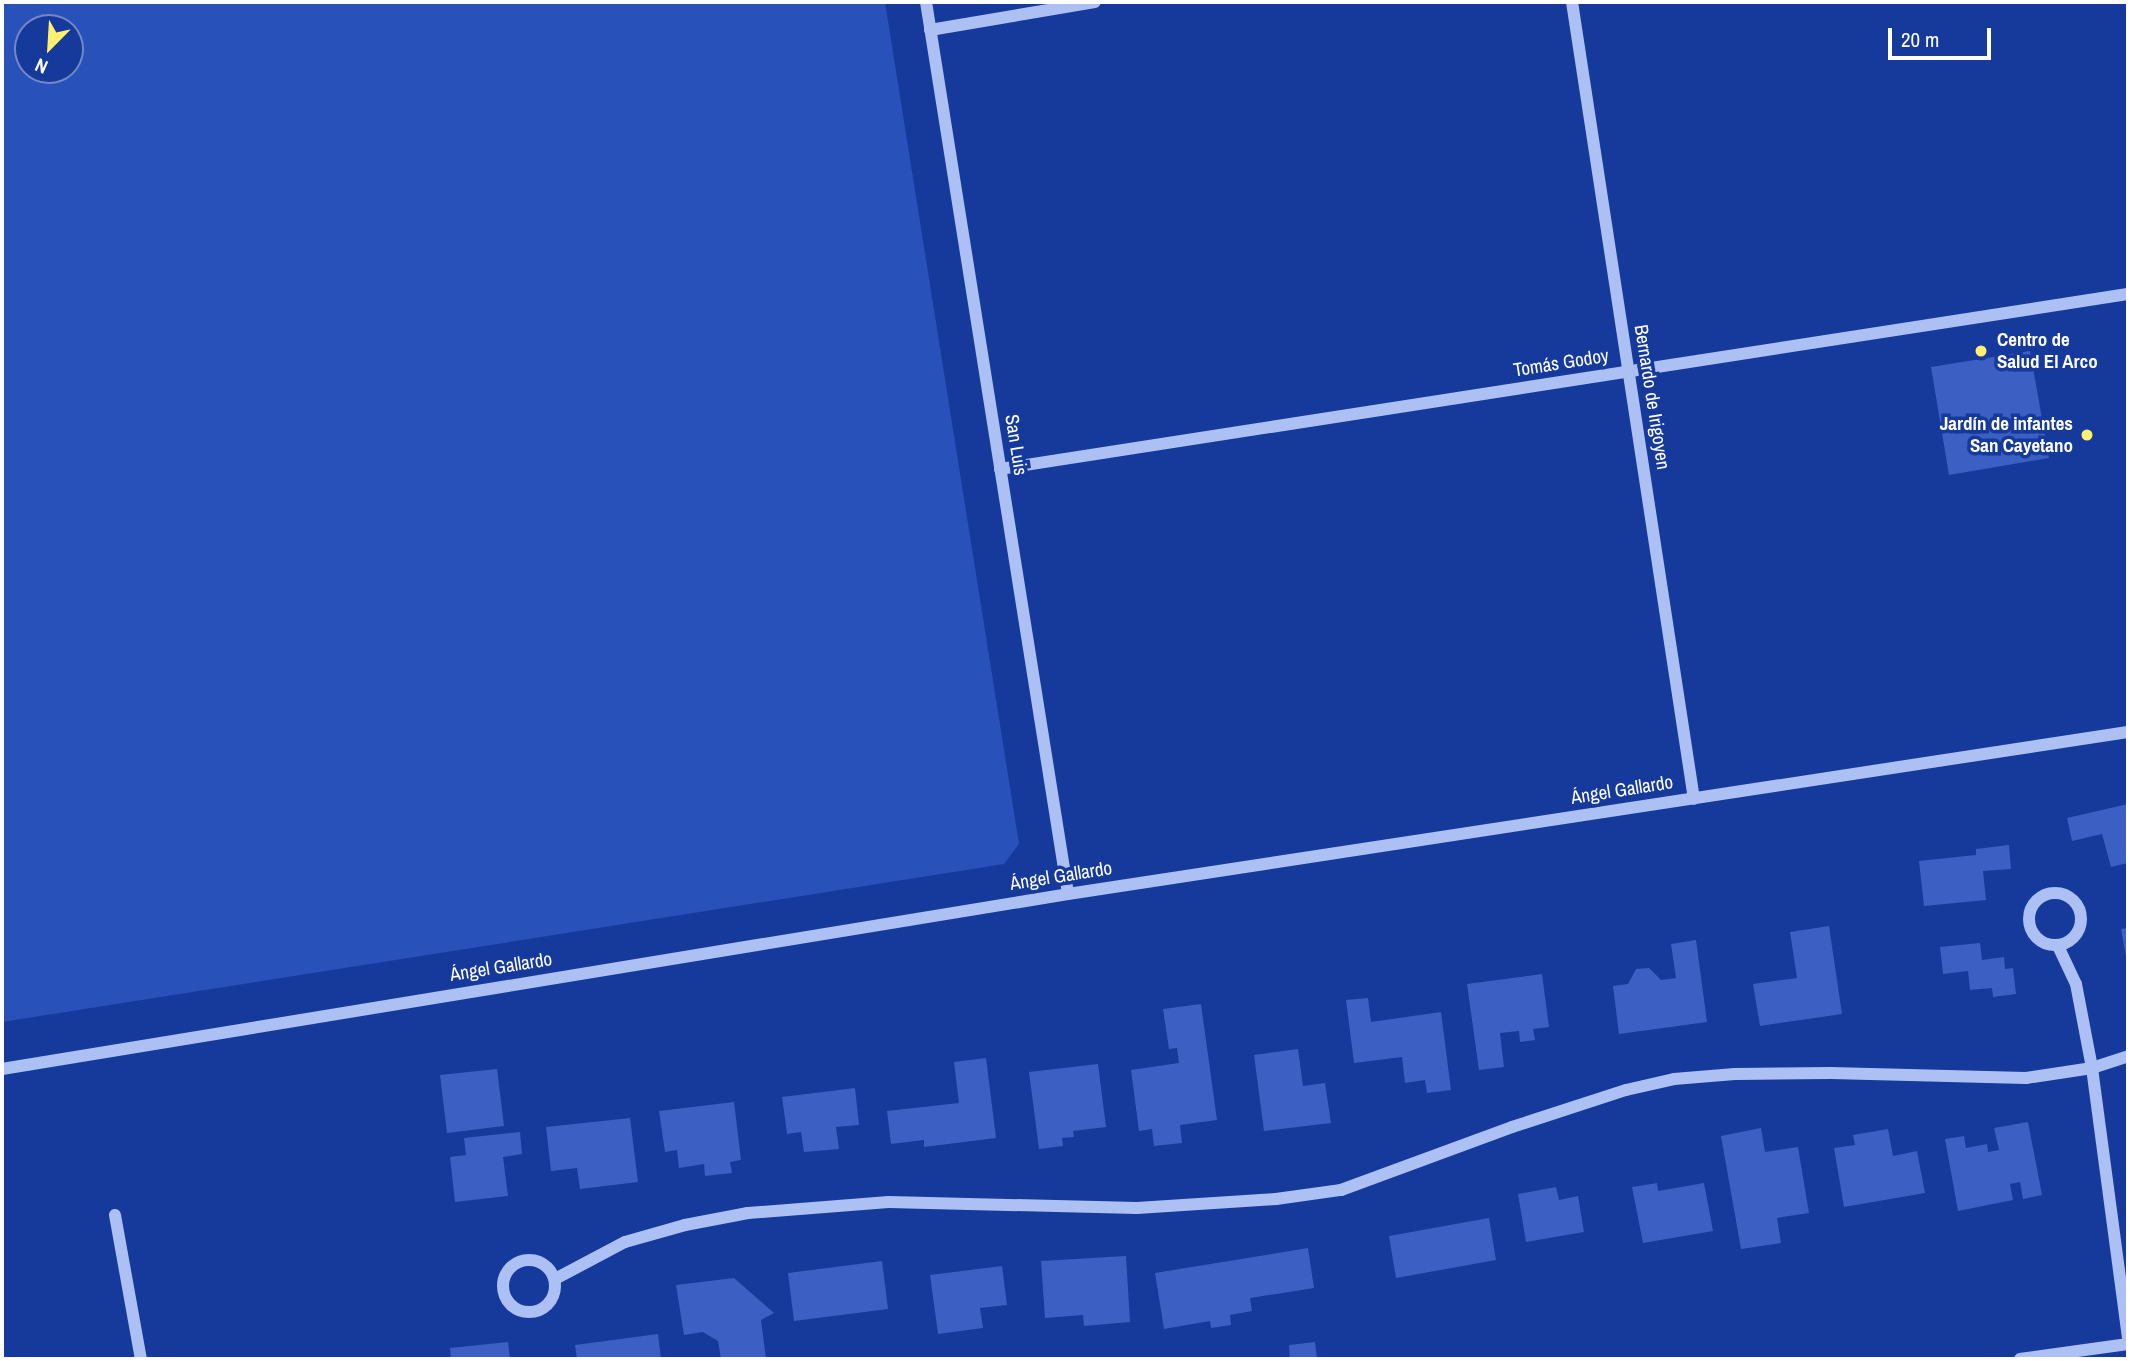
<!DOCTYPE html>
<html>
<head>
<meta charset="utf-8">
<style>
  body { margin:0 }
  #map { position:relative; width:2130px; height:1361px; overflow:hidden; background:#16399c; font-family:"Archivo Narrow",sans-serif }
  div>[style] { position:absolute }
  .green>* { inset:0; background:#2951ba }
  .building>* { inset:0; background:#3b5fc2 }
  .minor>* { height:12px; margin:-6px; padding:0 6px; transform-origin:6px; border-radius:6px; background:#acc0f3 }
  .minor>.ring { margin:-6px; padding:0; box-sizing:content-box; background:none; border:12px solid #acc0f3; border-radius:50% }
  .dots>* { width:19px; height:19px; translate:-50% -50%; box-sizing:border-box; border:4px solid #16399c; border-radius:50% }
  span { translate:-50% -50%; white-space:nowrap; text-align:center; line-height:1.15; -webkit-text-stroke:7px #16399c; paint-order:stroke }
  .poi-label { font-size:19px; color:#fff; font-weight:700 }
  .left { translate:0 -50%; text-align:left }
  .right { translate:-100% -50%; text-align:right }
  .street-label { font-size:19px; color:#fff }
  .frame { position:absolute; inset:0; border:4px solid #fff; pointer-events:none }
  .north { position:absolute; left:14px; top:14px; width:70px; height:70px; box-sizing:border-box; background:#16399c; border:2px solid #7388c4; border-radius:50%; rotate:204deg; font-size:19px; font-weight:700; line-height:28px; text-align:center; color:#fff }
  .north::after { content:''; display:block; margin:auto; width:24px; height:32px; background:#ffef6e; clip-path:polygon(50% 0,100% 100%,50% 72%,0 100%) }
  .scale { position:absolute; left:1888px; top:28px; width:103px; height:32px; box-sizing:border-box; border:4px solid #fff; border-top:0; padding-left:9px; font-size:21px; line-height:24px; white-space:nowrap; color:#fff; -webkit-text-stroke:5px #16399c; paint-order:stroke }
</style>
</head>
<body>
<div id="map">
  <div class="green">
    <i style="clip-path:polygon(evenodd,2px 2px,885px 2px,1019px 844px,1004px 864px,2px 1022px,2px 2px,28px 28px,70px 28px,70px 70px,28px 70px,28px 28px)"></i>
  </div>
  <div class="building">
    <i style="clip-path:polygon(2030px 351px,2049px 458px,1949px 475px,1931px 367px)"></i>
    <i style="clip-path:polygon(2128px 804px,2128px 863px,2111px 867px,2102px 834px,2072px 841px,2067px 818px)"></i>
    <i style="clip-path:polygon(2009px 845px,2011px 869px,1983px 871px,1986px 900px,1924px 906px,1919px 861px,1976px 855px,1976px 849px)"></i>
    <i style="clip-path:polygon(1829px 926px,1842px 1014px,1760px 1026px,1753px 984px,1797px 978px,1790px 932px)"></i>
    <i style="clip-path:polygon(2128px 928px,2128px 962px,2127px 962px,2121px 929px)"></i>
    <i style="clip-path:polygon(1696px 940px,1707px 1022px,1619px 1034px,1613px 986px,1628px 984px,1636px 969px,1649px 968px,1661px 980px,1676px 978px,1671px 944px)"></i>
    <i style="clip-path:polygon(1980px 943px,1982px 960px,2004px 957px,2005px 969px,2013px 968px,2016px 994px,1993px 997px,1992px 988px,1970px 990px,1968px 971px,1943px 974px,1940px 947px)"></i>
    <i style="clip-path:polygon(1542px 974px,1549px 1027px,1533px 1029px,1535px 1040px,1520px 1042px,1519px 1031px,1500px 1033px,1504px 1067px,1479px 1070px,1467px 984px)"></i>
    <i style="clip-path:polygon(1368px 998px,1371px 1022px,1441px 1012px,1451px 1090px,1427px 1093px,1425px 1080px,1405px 1083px,1402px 1057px,1354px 1063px,1346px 1000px)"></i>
    <i style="clip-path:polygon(1201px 1004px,1217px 1120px,1180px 1125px,1182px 1143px,1154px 1146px,1152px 1129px,1139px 1131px,1131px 1070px,1179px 1063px,1177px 1048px,1169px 1049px,1163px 1009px)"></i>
    <i style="clip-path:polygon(1298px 1049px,1303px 1086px,1325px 1083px,1331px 1123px,1264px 1131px,1254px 1055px)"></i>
    <i style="clip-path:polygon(986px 1058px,996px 1138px,924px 1147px,924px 1140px,891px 1144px,887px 1111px,959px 1103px,954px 1062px)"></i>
    <i style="clip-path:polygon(1098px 1064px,1106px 1127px,1073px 1131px,1074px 1137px,1062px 1138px,1063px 1146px,1039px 1149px,1029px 1072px)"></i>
    <i style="clip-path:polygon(497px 1069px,504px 1126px,447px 1133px,440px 1075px)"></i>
    <i style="clip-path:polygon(855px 1088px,859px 1125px,836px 1127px,839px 1149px,804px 1152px,801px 1132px,787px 1134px,782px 1097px)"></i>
    <i style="clip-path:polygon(734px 1102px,741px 1160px,730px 1162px,732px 1173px,705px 1176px,704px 1164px,679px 1168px,677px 1150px,665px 1152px,659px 1111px)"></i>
    <i style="clip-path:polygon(630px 1118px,638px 1182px,580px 1189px,577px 1168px,551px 1171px,546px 1127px)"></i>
    <i style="clip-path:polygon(2028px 1122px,2042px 1195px,2023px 1199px,2020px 1182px,2010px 1184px,2013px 1200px,1958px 1211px,1945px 1139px,1964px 1136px,1966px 1148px,1987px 1144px,1988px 1152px,1999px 1150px,1994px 1128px)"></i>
    <i style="clip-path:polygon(1761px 1128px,1765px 1152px,1798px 1147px,1809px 1213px,1777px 1218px,1781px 1243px,1741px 1249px,1721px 1136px)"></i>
    <i style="clip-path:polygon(1888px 1129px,1893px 1156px,1917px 1151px,1925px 1193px,1844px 1207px,1834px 1148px,1855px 1145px,1853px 1135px)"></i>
    <i style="clip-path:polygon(520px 1132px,522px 1154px,503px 1157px,508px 1196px,455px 1202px,450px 1157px,466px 1155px,464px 1138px)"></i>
    <i style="clip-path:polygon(1657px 1183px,1658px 1191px,1704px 1183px,1713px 1231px,1643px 1243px,1632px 1187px)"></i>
    <i style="clip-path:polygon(1556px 1187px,1559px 1200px,1578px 1196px,1584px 1232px,1526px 1242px,1518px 1194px)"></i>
    <i style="clip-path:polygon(1489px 1218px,1496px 1260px,1396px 1278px,1389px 1236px)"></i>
    <i style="clip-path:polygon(1308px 1248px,1314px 1288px,1250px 1298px,1252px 1311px,1230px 1315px,1231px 1325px,1211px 1328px,1210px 1321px,1164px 1329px,1155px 1273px)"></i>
    <i style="clip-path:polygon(1126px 1256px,1130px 1322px,1084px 1326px,1083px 1315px,1045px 1318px,1041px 1261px)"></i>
    <i style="clip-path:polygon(882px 1261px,888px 1309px,794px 1321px,788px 1273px)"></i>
    <i style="clip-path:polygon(1002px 1266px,1007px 1305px,980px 1308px,983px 1328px,938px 1334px,930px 1275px)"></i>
    <i style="clip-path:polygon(734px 1278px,774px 1313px,761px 1320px,766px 1359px,721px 1359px,718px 1341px,703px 1332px,684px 1335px,676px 1285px)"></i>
    <i style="clip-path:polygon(658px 1334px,661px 1359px,577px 1359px,575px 1345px)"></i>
    <i style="clip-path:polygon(508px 1342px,510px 1359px,451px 1359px,450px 1348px)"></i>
    <i style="clip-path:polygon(1315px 1342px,1317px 1359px,1290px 1359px,1289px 1345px)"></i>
  </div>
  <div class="minor">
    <i style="left:926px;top:2px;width:903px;rotate:80.95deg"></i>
    <i style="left:1572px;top:2px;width:806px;rotate:81.3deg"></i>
    <i style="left:930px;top:30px;width:167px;rotate:-9.6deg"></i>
    <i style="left:1000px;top:469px;width:1141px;rotate:-8.82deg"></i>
    <i class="ring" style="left:2029px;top:893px;width:40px;height:40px"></i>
    <i style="left:2058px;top:946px;width:42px;rotate:64.7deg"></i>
    <i style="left:2076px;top:984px;width:86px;rotate:79.2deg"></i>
    <i style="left:2092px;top:1068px;width:271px;rotate:82.4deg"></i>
    <i style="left:2px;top:1069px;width:1080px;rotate:-9.32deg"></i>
    <i style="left:1068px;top:894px;width:1072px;rotate:-8.69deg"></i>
    <i style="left:115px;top:1215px;width:146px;rotate:79.8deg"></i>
    <i class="ring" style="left:503px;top:1260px;width:40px;height:40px"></i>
    <i style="left:555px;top:1279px;width:79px;rotate:-27.9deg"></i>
    <i style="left:625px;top:1242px;width:62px;rotate:-15.8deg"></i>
    <i style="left:685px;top:1225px;width:64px;rotate:-10.8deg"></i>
    <i style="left:748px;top:1213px;width:141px;rotate:-4.5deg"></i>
    <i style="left:889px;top:1202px;width:248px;rotate:1.4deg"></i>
    <i style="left:1137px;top:1208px;width:139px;rotate:-3.7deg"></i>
    <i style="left:1276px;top:1199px;width:66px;rotate:-7.9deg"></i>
    <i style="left:1341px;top:1190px;width:182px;rotate:-20.2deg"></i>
    <i style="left:1512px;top:1127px;width:120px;rotate:-18deg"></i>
    <i style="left:1626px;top:1090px;width:49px;rotate:-12.9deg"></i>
    <i style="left:1674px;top:1079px;width:61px;rotate:-4.7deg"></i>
    <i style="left:1735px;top:1074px;width:96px;rotate:-0.6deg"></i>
    <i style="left:1831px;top:1073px;width:195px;rotate:1.5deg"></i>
    <i style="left:2026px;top:1078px;width:67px;rotate:-8.6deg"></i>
    <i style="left:2092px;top:1068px;width:38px;rotate:-18deg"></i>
    <i style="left:2020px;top:1359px;width:109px;rotate:-7.9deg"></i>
  </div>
  <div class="dots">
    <i style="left:1981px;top:351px;background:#ffef6e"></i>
    <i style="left:2087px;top:435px;background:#ffef6e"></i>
  </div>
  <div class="poi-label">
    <span class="left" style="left:1997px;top:351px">Centro de<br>Salud El Arco</span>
    <span class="right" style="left:2073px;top:435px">Jardín de infantes<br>San Cayetano</span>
  </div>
  <div class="street-label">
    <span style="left:1561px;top:363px;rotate:-9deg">Tomás Godoy</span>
    <span style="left:1652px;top:397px;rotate:81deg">Bernardo de Irigoyen</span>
    <span style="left:1016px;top:445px;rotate:81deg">San Luis</span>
    <span style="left:1622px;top:790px;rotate:-9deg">Ángel Gallardo</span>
    <span style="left:1061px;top:876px;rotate:-9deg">Ángel Gallardo</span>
    <span style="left:501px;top:967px;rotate:-9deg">Ángel Gallardo</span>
  </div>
  <div class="frame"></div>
  <div class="north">N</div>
  <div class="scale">20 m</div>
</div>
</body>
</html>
